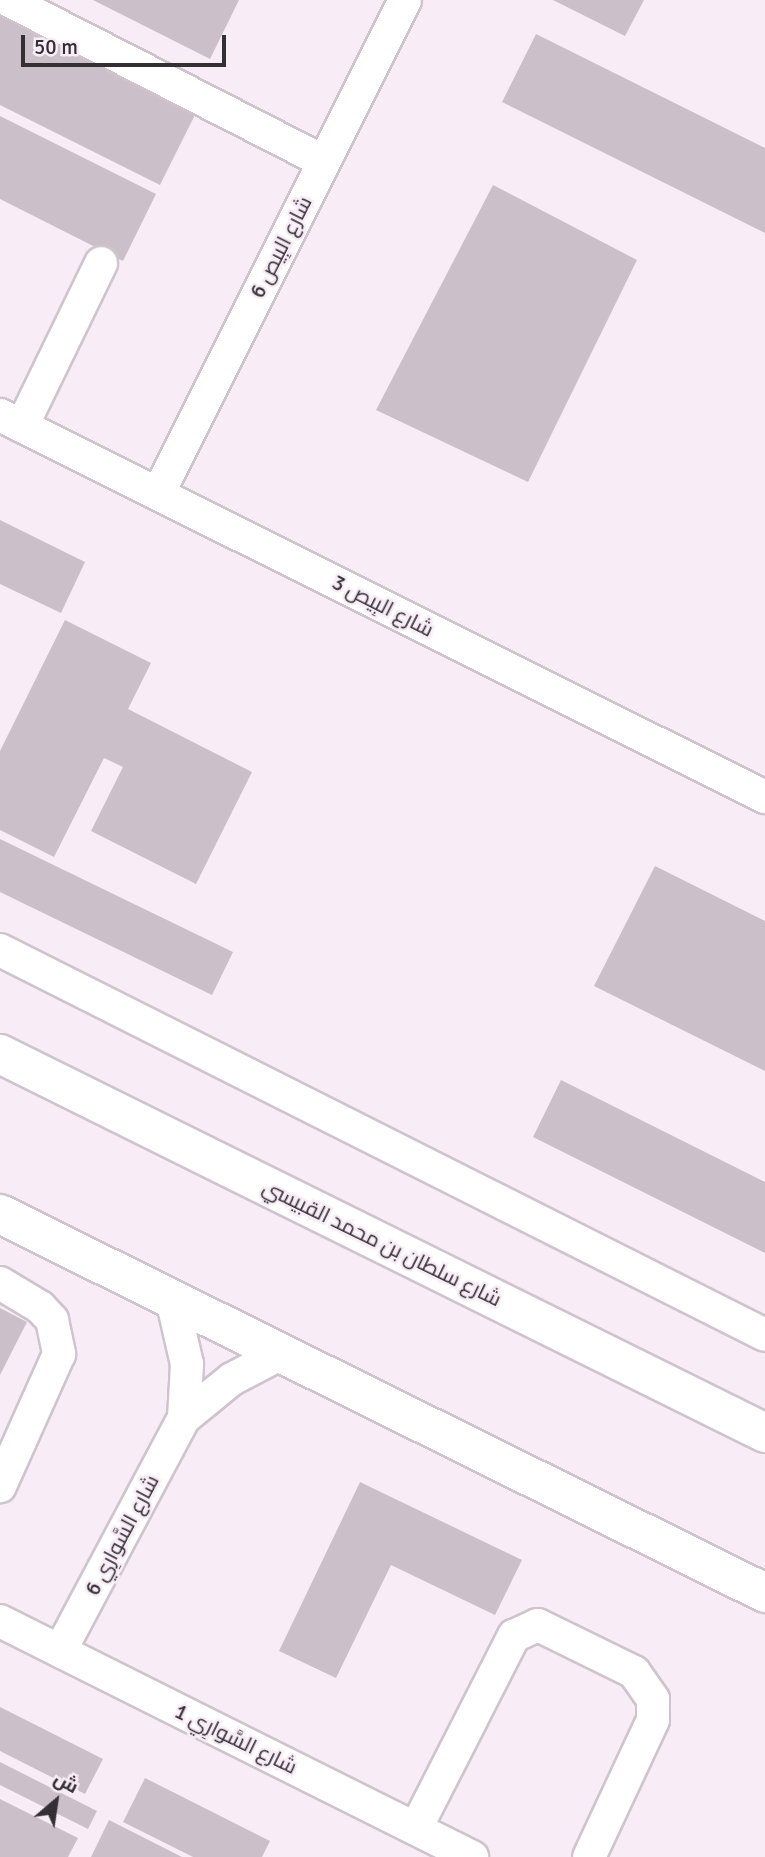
<!DOCTYPE html>
<html>
<head>
<meta charset="utf-8">
<style>
  body { margin:0 }
  #map { position:relative; width:765px; height:1857px; overflow:hidden; background:#f8ecf6; font-family:Signika,Cairo,sans-serif }
  div>[style] { position:absolute }
  .building>* { inset:0; background:#cbc0c9 }
  .roads { filter:drop-shadow(2px 0 #cfc4cd) drop-shadow(-2px 0 #cfc4cd) drop-shadow(0 2px #cfc4cd) drop-shadow(0 -2px #cfc4cd) }
  .minor>* { height:32px; margin:-16px; padding:0 16px; transform-origin:16px; border-radius:16px; background:#fff }
  .major>* { height:38px; margin:-19px; padding:0 19px; transform-origin:19px; border-radius:19px; background:#fff }
  span { translate:-50% -50%; white-space:nowrap; text-align:center; line-height:1.15; -webkit-text-stroke:5px #f8ecf6; paint-order:stroke }
  .street-label { font-size:21px; color:#332f33 }
  .north { position:absolute; left:21px; top:1766px; width:70px; height:70px; -webkit-text-stroke:5px #f8ecf6; paint-order:stroke; rotate:29deg; font-size:19px; font-weight:700; line-height:28px; text-align:center; color:#332f33 }
  .north::after { content:''; display:block; margin:auto; width:24px; height:32px; background:#332f33; clip-path:polygon(50% 0,100% 100%,50% 72%,0 100%) }
  .scale { position:absolute; left:21px; top:35px; width:205px; height:32px; box-sizing:border-box; border:4px solid #332f33; border-top:0; padding-left:9px; font-size:21px; line-height:24px; white-space:nowrap; color:#332f33; -webkit-text-stroke:5px #f8ecf6; paint-order:stroke }
</style>
</head>
<body>
<div id="map">
  <div class="building">
    <i style="clip-path:polygon(93px 0,239px 0,210px 59px)"></i>
    <i style="clip-path:polygon(553px 0,644px 0,625px 36px)"></i>
    <i style="clip-path:polygon(0 12px,197px 111px,160px 185px,0 105px)"></i>
    <i style="clip-path:polygon(536px 34px,765px 148px,765px 233px,502px 102px)"></i>
    <i style="clip-path:polygon(0 116px,156px 194px,123px 261px,0 199px)"></i>
    <i style="clip-path:polygon(493px 185px,637px 260px,528px 482px,376px 410px)"></i>
    <i style="clip-path:polygon(0 520px,85px 562px,61px 613px,0 584px)"></i>
    <i style="clip-path:polygon(65px 620px,151px 663px,128px 709px,252px 772px,196px 884px,91px 831px,123px 767px,104px 758px,54px 857px,0 830px,0 751px)"></i>
    <i style="clip-path:polygon(0 839px,233px 952px,212px 995px,0 892px)"></i>
    <i style="clip-path:polygon(655px 866px,765px 921px,765px 1071px,594px 986px)"></i>
    <i style="clip-path:polygon(561px 1080px,765px 1182px,765px 1253px,533px 1137px)"></i>
    <i style="clip-path:polygon(0 1308px,27px 1322px,0 1375px)"></i>
    <i style="clip-path:polygon(360px 1482px,522px 1560px,495px 1615px,391px 1565px,336px 1678px,279px 1651px)"></i>
    <i style="clip-path:polygon(0 1707px,103px 1759px,85px 1794px,0 1751px)"></i>
    <i style="clip-path:polygon(0 1762px,97px 1811px,88px 1829px,0 1785px)"></i>
    <i style="clip-path:polygon(145px 1778px,270px 1841px,262px 1857px,193px 1857px,123px 1822px)"></i>
    <i style="clip-path:polygon(0 1799px,78px 1838px,68px 1857px,0 1857px)"></i>
    <i style="clip-path:polygon(109px 1820px,182px 1857px,91px 1857px)"></i>
  </div>
  <div class="roads">
    <div class="minor">
      <i style="left:8px;top:0;width:355px;rotate:27.1deg"></i>
      <i style="left:0;top:415px;width:855px;rotate:26.54deg"></i>
      <i style="left:22px;top:426px;width:181px;rotate:-64.1deg"></i>
      <i style="left:158px;top:494px;width:552px;rotate:-63.43deg"></i>
      <i style="left:0;top:950px;width:856px;rotate:26.71deg"></i>
      <i style="left:0;top:1283px;width:47px;rotate:31deg"></i>
      <i style="left:40px;top:1307px;width:18px;rotate:47deg"></i>
      <i style="left:52px;top:1320px;width:35px;rotate:78deg"></i>
      <i style="left:59px;top:1354px;width:145px;rotate:114.1deg"></i>
      <i style="left:172px;top:1299px;width:67px;rotate:77deg"></i>
      <i style="left:187px;top:1364px;width:54px;rotate:93.2deg"></i>
      <i style="left:0;top:1621px;width:528px;rotate:26.57deg"></i>
      <i style="left:60px;top:1651px;width:264px;rotate:-62deg"></i>
      <i style="left:184px;top:1418px;width:62px;rotate:-39.1deg"></i>
      <i style="left:232px;top:1379px;width:54px;rotate:-27.5deg"></i>
      <i style="left:416px;top:1828px;width:216px;rotate:-63deg"></i>
      <i style="left:514px;top:1636px;width:26px;rotate:-25deg"></i>
      <i style="left:538px;top:1625px;width:107px;rotate:26.1deg"></i>
      <i style="left:634px;top:1672px;width:33px;rotate:55deg"></i>
      <i style="left:653px;top:1699px;width:21px;rotate:90deg"></i>
      <i style="left:653px;top:1720px;width:151px;rotate:115deg"></i>
    </div>
    <div class="major">
      <i style="left:0;top:1054px;width:854px;rotate:26.35deg"></i>
      <i style="left:0;top:1214px;width:854px;rotate:26.35deg"></i>
    </div>
  </div>
  <div class="street-label">
    <span style="left:281px;top:247px;rotate:-63deg">شارع البِيص 6</span>
    <span style="left:383px;top:606px;rotate:27deg">شارع البِيص 3</span>
    <span style="left:382px;top:1243px;rotate:26deg">شارع سلطان بن محمد القبيسي</span>
    <span style="left:122px;top:1535px;rotate:-62deg">شارع السَّوارِي 6</span>
    <span style="left:236px;top:1739px;rotate:26deg">شارع السَّوارِي 1</span>
  </div>
  <div class="north">ش</div>
  <div class="scale">50 m</div>
</div>
</body>
</html>
